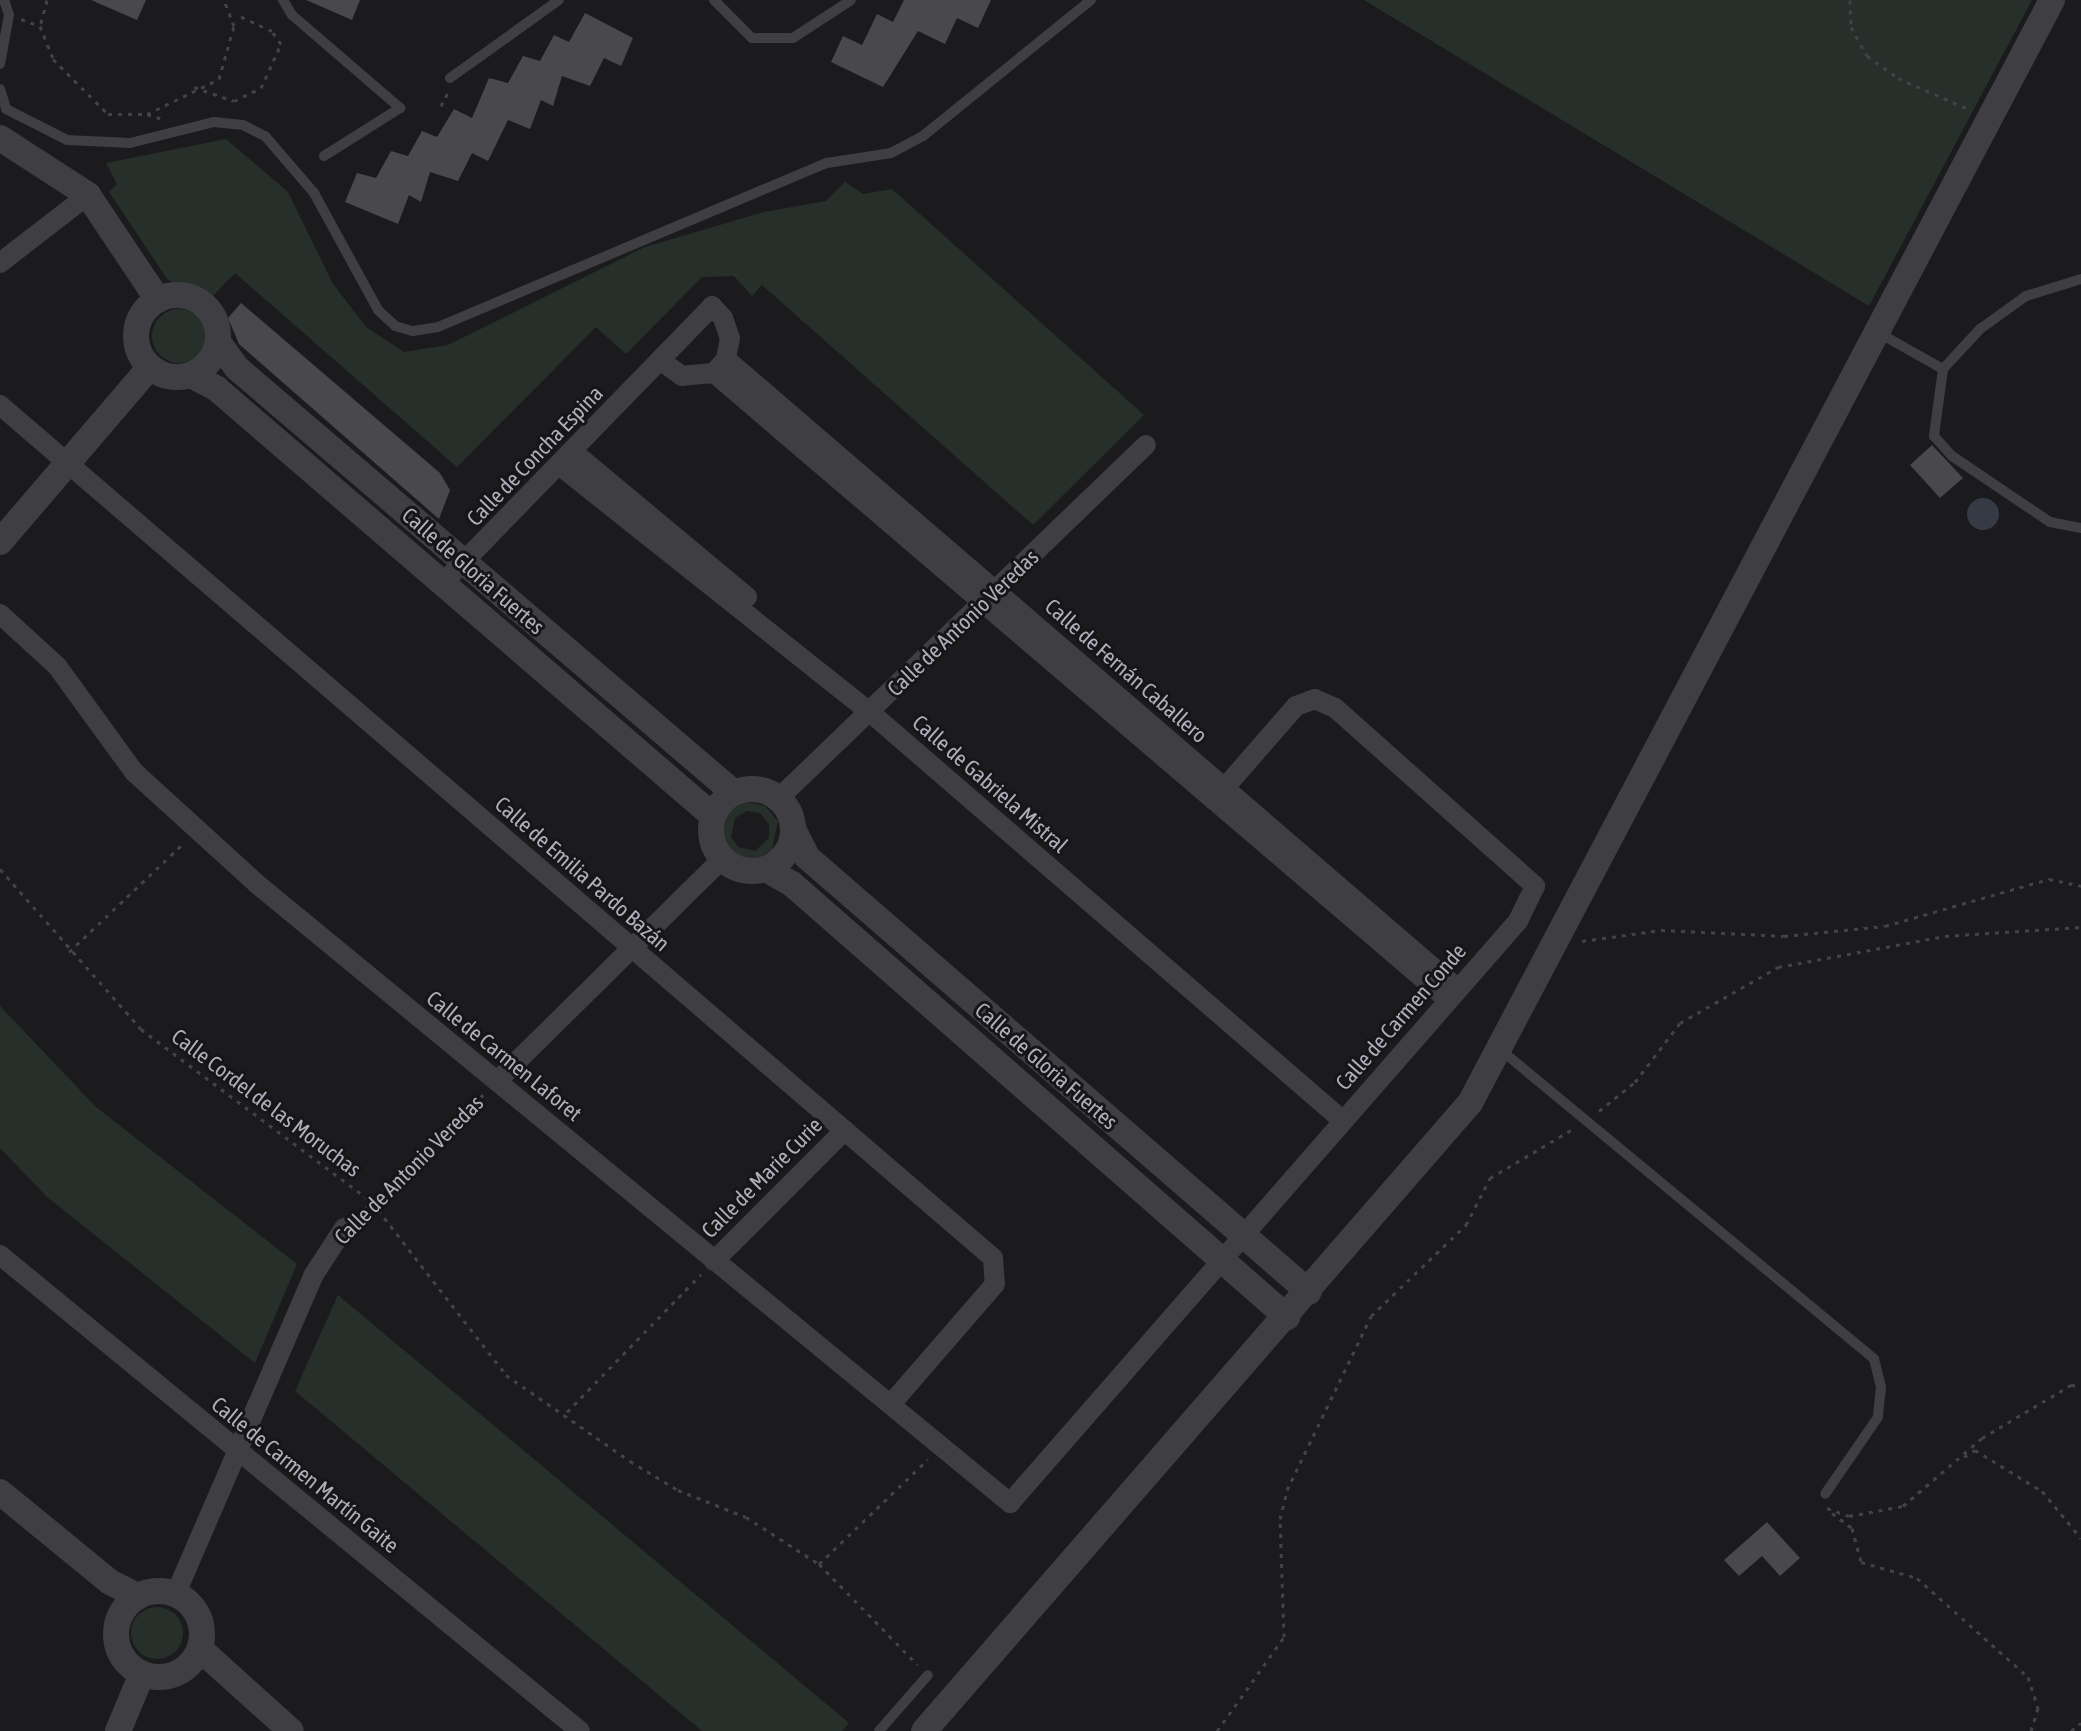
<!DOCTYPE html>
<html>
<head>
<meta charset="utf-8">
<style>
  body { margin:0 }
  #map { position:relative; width:2081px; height:1731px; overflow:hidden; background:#1b1b1d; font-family:"Asap Condensed",sans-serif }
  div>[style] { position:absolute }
  .green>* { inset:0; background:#272f2b }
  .round { border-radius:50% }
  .water>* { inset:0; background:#353a44 }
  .building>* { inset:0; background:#48484d }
  .path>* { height:3px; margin-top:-1.5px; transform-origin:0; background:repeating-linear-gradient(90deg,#424248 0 4px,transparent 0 10px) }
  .service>* { height:10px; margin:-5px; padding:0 5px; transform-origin:5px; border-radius:5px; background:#3f3e43 }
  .minor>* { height:20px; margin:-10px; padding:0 10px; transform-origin:10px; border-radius:10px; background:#3f3e43 }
  .tertiary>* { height:26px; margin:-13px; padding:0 13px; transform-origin:13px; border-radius:13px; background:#3f3e43 }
  .tertiary>.ring { margin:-13px; padding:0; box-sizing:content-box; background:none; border:26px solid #3f3e43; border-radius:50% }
  span { translate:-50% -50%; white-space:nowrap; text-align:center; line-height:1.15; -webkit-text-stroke:6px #161618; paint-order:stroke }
  .street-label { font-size:22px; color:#aeafbb }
</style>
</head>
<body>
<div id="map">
  <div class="green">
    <i style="clip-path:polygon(1364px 0,2032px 0,1869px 306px)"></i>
    <i style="clip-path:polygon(226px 139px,288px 192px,333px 284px,366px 327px,404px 352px,448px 345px,645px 247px,764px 212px,826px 201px,845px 182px,863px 194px,892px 189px,1144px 415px,1033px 525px,762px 285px,752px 296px,734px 276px,702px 277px,626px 354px,596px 327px,457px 467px,235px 273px,208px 301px,167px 279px,109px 192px,117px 184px,106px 163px)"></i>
    <i class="round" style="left:152px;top:309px;width:54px;height:54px"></i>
    <i style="clip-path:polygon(evenodd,746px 802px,765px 806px,778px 821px,772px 850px,756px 860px,738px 858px,721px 837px,729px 811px,746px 802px,747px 811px,760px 813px,769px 824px,769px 838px,755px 851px,738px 847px,731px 837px,735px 818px,747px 811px)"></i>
    <i style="clip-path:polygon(0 1006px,96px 1107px,297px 1264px,255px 1363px,46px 1196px,0 1148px)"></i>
    <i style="clip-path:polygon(338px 1295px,849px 1723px,842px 1731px,702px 1731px,295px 1391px)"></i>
    <i class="round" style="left:131px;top:1607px;width:52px;height:52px"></i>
  </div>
  <div class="water">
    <i class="round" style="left:1967px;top:498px;width:32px;height:32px"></i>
  </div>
  <div class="building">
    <i style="clip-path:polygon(91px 0,146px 0,137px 20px)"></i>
    <i style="clip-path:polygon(306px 0,360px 0,352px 20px)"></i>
    <i style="clip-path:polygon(904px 0,991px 0,978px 28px,957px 18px,945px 44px,918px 31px,883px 87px,831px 62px,843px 36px,862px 45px,877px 14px,893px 22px)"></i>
    <i style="clip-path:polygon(585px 13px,633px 38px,621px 66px,604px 58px,590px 86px,562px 76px,553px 106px,541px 100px,530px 129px,508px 120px,488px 161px,472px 153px,458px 181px,430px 172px,421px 202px,409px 195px,398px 224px,345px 202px,357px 173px,376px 178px,391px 151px,408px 156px,422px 131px,437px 137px,454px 109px,472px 118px,489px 78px,508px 83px,523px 56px,540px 61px,554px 35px,569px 42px)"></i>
    <i style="clip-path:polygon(241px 303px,440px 473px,450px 490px,439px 519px,239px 344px,228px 318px)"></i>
    <i style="clip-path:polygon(1932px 445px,1963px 478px,1940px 498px,1910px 465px)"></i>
    <i style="clip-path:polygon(1767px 1522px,1800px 1558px,1780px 1576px,1762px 1556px,1739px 1576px,1724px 1560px)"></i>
  </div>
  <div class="path">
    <i style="left:47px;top:0;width:27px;rotate:105deg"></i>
    <i style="left:40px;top:26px;width:35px;rotate:68deg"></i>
    <i style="left:53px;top:59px;width:78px;rotate:45deg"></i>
    <i style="left:108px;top:114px;width:39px"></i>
    <i style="left:147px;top:114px;width:80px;rotate:-25.9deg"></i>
    <i style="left:219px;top:79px;width:55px;rotate:-74.2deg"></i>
    <i style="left:234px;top:26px;width:28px;rotate:-111deg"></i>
    <i style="left:1850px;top:0;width:27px;rotate:88deg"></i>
    <i style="left:1851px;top:27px;width:33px;rotate:61deg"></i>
    <i style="left:1867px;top:56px;width:38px;rotate:35deg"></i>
    <i style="left:1898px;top:78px;width:77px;rotate:23.9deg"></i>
    <i style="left:21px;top:19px;width:20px;rotate:20deg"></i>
    <i style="left:194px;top:87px;width:42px;rotate:19.3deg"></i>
    <i style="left:234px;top:101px;width:30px;rotate:-26deg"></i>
    <i style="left:261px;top:88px;width:48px;rotate:-65.6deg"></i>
    <i style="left:281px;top:44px;width:16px;rotate:-125deg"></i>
    <i style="left:272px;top:31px;width:40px;rotate:-155deg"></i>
    <i style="left:441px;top:106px;width:16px;rotate:-63deg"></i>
    <i style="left:147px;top:114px;width:16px;rotate:18deg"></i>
    <i style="left:0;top:869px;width:213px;rotate:48.6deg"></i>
    <i style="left:141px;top:1029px;width:289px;rotate:36.8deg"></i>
    <i style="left:372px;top:1202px;width:219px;rotate:52.2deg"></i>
    <i style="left:506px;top:1375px;width:151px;rotate:34.7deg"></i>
    <i style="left:630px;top:1461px;width:56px;rotate:31.1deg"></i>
    <i style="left:678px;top:1490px;width:73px;rotate:21.7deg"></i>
    <i style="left:746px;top:1517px;width:87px;rotate:32.8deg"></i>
    <i style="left:819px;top:1564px;width:141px;rotate:45.6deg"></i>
    <i style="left:1582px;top:941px;width:80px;rotate:-7.9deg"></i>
    <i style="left:1661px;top:930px;width:123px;rotate:2.8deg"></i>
    <i style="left:1784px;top:936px;width:101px;rotate:-5.7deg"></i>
    <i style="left:1885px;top:926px;width:171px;rotate:-16deg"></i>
    <i style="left:2049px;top:879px;width:33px;rotate:12deg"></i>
    <i style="left:69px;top:952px;width:157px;rotate:-43.5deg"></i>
    <i style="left:1599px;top:1111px;width:46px;rotate:-38.9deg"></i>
    <i style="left:1635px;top:1082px;width:74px;rotate:-52.7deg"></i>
    <i style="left:1680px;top:1023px;width:113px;rotate:-29.7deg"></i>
    <i style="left:1778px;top:967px;width:170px;rotate:-10.5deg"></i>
    <i style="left:1945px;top:936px;width:136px;rotate:-3.8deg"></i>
    <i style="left:359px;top:1215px;width:173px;rotate:-44.1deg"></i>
    <i style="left:567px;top:1412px;width:192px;rotate:-45.8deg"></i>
    <i style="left:1964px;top:1457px;width:13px;rotate:-32deg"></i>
    <i style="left:1975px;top:1450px;width:79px;rotate:31.5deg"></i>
    <i style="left:2042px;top:1491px;width:61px;rotate:50.3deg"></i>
    <i style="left:1827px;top:1508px;width:23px;rotate:20deg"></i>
    <i style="left:1849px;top:1516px;width:55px;rotate:-10.5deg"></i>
    <i style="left:1903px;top:1506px;width:104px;rotate:-40.7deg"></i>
    <i style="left:1982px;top:1438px;width:104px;rotate:-30.8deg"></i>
    <i style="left:2071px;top:1385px;width:10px;rotate:6deg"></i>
    <i style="left:1832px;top:1513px;width:25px;rotate:37deg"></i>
    <i style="left:1852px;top:1528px;width:35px;rotate:75deg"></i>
    <i style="left:1861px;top:1562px;width:58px;rotate:15.9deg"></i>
    <i style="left:1917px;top:1578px;width:149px;rotate:41.7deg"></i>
    <i style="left:2028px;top:1677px;width:33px;rotate:72deg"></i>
    <i style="left:2038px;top:1708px;width:24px;rotate:107deg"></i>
    <i style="left:819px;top:1564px;width:151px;rotate:-43.9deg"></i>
    <i style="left:1217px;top:1731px;width:115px;rotate:-54.5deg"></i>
    <i style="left:1284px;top:1637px;width:118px;rotate:-91.9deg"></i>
    <i style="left:1280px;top:1519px;width:30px;rotate:-76deg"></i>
    <i style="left:1287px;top:1490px;width:193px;rotate:-64.2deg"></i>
    <i style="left:1371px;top:1316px;width:132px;rotate:-43.8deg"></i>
    <i style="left:1466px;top:1225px;width:53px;rotate:-62.9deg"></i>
    <i style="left:1490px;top:1178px;width:96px;rotate:-30.6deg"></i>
    <i style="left:2071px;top:1731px;width:13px;rotate:-39deg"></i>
  </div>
  <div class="service">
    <i style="left:283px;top:0;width:17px;rotate:59deg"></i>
    <i style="left:292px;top:15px;width:143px;rotate:40.7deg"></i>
    <i style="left:400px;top:108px;width:90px;rotate:147.7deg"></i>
    <i style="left:714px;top:0;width:54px;rotate:45deg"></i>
    <i style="left:752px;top:38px;width:41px"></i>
    <i style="left:793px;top:38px;width:69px;rotate:-33.2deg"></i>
    <i style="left:0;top:64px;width:50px;rotate:-79.6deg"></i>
    <i style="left:9px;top:15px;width:16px;rotate:-108deg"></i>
    <i style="left:450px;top:78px;width:134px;rotate:-35.6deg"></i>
    <i style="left:0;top:89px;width:21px;rotate:73deg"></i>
    <i style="left:6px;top:109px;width:68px;rotate:26.9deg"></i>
    <i style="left:67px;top:140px;width:63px;rotate:2.7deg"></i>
    <i style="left:130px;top:143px;width:87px;rotate:-14deg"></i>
    <i style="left:214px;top:122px;width:29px;rotate:6deg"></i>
    <i style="left:243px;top:125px;width:25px;rotate:27deg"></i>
    <i style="left:265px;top:136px;width:75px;rotate:49.3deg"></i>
    <i style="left:314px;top:193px;width:133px;rotate:61.3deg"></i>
    <i style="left:378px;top:310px;width:23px;rotate:43deg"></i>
    <i style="left:395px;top:326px;width:19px;rotate:16deg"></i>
    <i style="left:413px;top:331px;width:25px;rotate:-9deg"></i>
    <i style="left:438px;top:327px;width:422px;rotate:-22.9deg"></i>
    <i style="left:827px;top:163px;width:65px;rotate:-8.9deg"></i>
    <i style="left:891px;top:153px;width:36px;rotate:-28deg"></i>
    <i style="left:923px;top:136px;width:216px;rotate:-39deg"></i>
    <i style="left:2081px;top:279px;width:58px;rotate:162.8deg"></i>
    <i style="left:2026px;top:296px;width:57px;rotate:144.3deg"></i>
    <i style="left:1980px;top:329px;width:54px;rotate:132.8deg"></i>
    <i style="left:1943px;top:369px;width:68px;rotate:97.7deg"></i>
    <i style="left:1934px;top:436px;width:27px;rotate:48deg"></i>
    <i style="left:1952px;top:456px;width:118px;rotate:34deg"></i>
    <i style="left:2050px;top:522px;width:32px;rotate:11deg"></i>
    <i style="left:1879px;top:333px;width:73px;rotate:29.4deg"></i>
    <i style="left:1502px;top:1051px;width:483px;rotate:39.6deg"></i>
    <i style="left:1874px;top:1359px;width:29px;rotate:76deg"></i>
    <i style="left:1881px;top:1387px;width:30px;rotate:96deg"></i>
    <i style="left:1878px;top:1417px;width:93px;rotate:124.5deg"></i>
    <i style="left:879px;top:1731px;width:74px;rotate:-48.8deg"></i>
  </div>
  <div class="minor">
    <i style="left:0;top:263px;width:111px;rotate:-37.7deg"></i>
    <i style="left:726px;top:359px;width:964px;rotate:40.71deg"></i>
    <i style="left:714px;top:373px;width:964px;rotate:40.5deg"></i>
    <i style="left:0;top:405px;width:1309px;rotate:40.66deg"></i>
    <i style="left:993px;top:1258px;width:26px;rotate:86deg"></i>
    <i style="left:995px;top:1284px;width:157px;rotate:130.9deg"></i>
    <i style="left:572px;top:451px;width:228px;rotate:39.8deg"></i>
    <i style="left:559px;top:465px;width:399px;rotate:38.5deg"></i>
    <i style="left:871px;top:713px;width:622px;rotate:40.83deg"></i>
    <i style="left:443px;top:583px;width:386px;rotate:-45.8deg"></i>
    <i style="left:712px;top:306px;width:16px;rotate:47deg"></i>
    <i style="left:723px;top:318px;width:21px;rotate:71deg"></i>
    <i style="left:730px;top:338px;width:21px;rotate:101deg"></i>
    <i style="left:726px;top:359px;width:18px;rotate:131deg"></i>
    <i style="left:714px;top:373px;width:32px;rotate:175deg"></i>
    <i style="left:682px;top:376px;width:27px;rotate:-144deg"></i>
    <i style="left:0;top:614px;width:77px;rotate:42.4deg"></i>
    <i style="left:57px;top:666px;width:131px;rotate:54deg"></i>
    <i style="left:134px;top:772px;width:166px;rotate:42.3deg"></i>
    <i style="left:257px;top:884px;width:975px;rotate:39.42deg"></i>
    <i style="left:1010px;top:1503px;width:773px;rotate:-48.88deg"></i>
    <i style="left:1518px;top:921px;width:39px;rotate:-64deg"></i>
    <i style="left:1535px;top:886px;width:268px;rotate:-138.3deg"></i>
    <i style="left:1335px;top:708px;width:22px;rotate:-156deg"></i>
    <i style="left:1315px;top:699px;width:20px;rotate:160deg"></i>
    <i style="left:1296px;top:706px;width:125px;rotate:131.1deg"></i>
    <i style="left:779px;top:798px;width:509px;rotate:-43.89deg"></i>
    <i style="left:497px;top:1081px;width:316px;rotate:-44.6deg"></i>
    <i style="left:0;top:1255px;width:750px;rotate:39.38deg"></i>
    <i style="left:714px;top:1261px;width:185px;rotate:-45deg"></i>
    <i style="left:176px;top:1593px;width:345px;rotate:-66.6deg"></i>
    <i style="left:313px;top:1276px;width:57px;rotate:-57.1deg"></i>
  </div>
  <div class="tertiary">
    <i style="left:0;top:138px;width:105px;rotate:32.9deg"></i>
    <i style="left:88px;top:195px;width:126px;rotate:56.3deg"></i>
    <i class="ring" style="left:136px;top:295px;width:56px;height:56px"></i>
    <i style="left:218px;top:342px;width:32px;rotate:54deg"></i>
    <i style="left:237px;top:368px;width:654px;rotate:40.53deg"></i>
    <i style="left:191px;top:375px;width:30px;rotate:28deg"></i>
    <i style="left:217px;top:389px;width:654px;rotate:40.72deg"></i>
    <i style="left:0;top:542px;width:230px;rotate:-49.4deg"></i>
    <i class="ring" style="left:711px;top:789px;width:56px;height:56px"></i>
    <i style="left:794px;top:831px;width:29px;rotate:63deg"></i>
    <i style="left:807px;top:857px;width:664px;rotate:40.91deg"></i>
    <i style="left:766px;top:869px;width:30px;rotate:30deg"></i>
    <i style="left:792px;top:884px;width:658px;rotate:41.18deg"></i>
    <i style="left:0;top:1492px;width:142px;rotate:39.3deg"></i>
    <i style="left:110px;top:1582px;width:30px;rotate:27deg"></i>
    <i class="ring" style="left:116px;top:1591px;width:60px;height:60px"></i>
    <i style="left:200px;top:1649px;width:122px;rotate:42deg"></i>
    <i style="left:118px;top:1731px;width:62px;rotate:-67.2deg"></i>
    <i style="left:924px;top:1731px;width:832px;rotate:-49deg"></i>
    <i style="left:1470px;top:1103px;width:1247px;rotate:-62.18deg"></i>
  </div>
  <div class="street-label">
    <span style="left:535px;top:456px;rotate:-46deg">Calle de Concha Espina</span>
    <span style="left:473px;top:571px;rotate:41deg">Calle de Gloria Fuertes</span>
    <span style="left:963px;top:623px;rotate:-44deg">Calle de Antonio Veredas</span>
    <span style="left:1126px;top:671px;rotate:41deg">Calle de Fernán Caballero</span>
    <span style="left:990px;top:784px;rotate:41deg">Calle de Gabriela Mistral</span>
    <span style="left:582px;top:874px;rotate:41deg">Calle de Emilia Pardo Bazán</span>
    <span style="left:1401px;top:1017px;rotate:-49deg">Calle de Carmen Conde</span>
    <span style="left:504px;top:1056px;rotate:39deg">Calle de Carmen Laforet</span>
    <span style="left:1046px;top:1066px;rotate:41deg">Calle de Gloria Fuertes</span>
    <span style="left:266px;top:1103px;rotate:37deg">Calle Cordel de las Moruchas</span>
    <span style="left:409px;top:1170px;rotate:-45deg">Calle de Antonio Veredas</span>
    <span style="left:762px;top:1178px;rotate:-45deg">Calle de Marie Curie</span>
    <span style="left:305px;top:1475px;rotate:39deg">Calle de Carmen Martín Gaite</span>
  </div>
</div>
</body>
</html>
